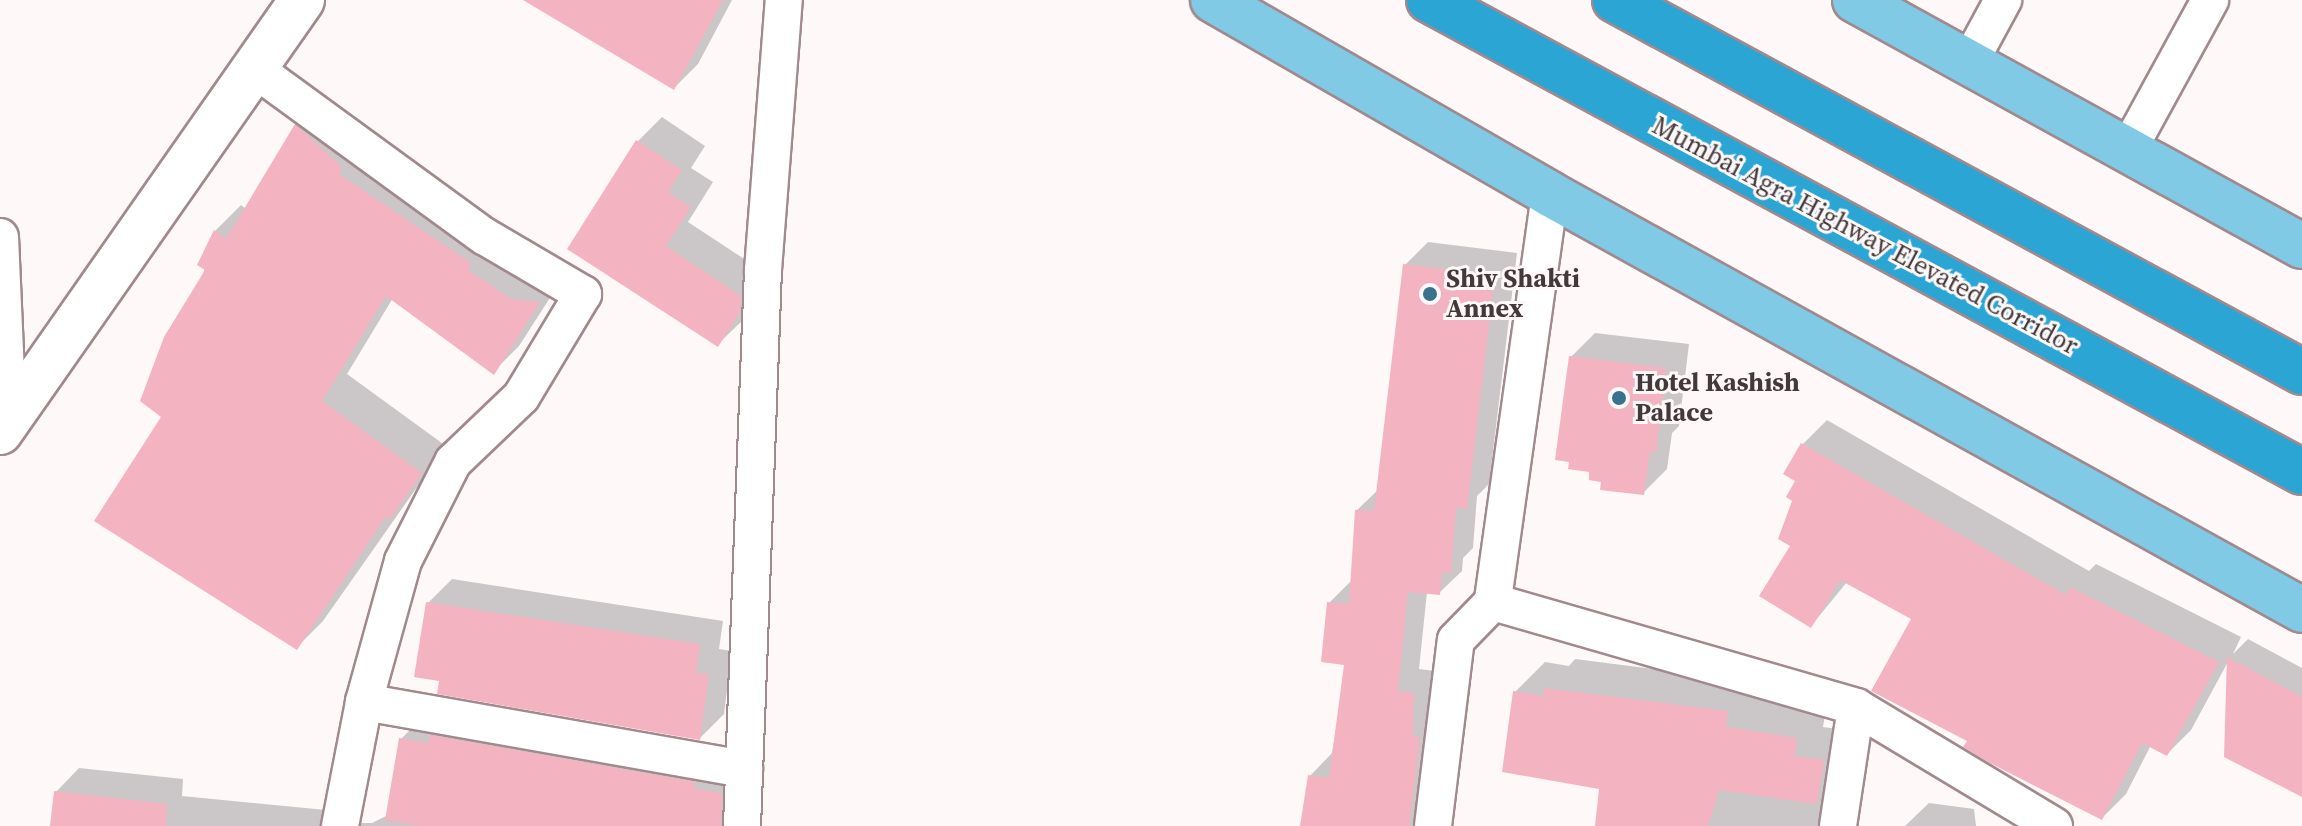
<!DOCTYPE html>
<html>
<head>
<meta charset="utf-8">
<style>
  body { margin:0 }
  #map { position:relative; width:2302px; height:826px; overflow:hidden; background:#fef8f9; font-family:"Source Serif 4",serif }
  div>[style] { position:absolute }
  .shadow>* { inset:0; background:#0003 }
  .building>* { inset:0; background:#f3b3c1 }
  .roads { filter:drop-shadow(2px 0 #a1898d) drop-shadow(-2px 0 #a1898d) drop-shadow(0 2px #a1898d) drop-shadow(0 -2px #a1898d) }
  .street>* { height:36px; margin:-18px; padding:0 18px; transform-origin:18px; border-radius:18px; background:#fff }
  .secondary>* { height:44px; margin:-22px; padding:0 22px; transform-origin:22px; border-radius:22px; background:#fff }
  .primary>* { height:44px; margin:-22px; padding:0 22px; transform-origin:22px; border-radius:22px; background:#80cae5 }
  .highway>* { height:44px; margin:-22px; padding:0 22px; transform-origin:22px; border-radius:22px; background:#2ba6d4 }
  .dots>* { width:22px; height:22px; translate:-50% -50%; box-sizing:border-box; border:4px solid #fef8f9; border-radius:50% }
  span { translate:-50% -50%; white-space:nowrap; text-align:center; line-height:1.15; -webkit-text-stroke:6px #fef8f9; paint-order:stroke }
  .street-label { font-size:26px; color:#43383a }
  .poi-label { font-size:26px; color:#43383a; font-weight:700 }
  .left { translate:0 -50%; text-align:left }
</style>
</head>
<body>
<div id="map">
  <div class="shadow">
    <i style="clip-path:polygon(526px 0,732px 0,698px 64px,674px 88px)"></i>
    <i style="clip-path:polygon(322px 100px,564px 276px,519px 346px,493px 372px,393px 298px,347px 374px,446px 446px,323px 621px,297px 647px,164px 416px,215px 231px,241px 205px,246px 209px,296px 125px)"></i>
    <i style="clip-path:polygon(662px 117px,705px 146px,691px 168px,713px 182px,688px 222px,764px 272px,764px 286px,742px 321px,718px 344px,570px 248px,638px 141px)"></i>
    <i style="clip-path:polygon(1428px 242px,1517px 253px,1489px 484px,1477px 496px,1473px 548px,1463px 558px,1462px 571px,1439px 593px,1427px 592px,1419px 669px,1435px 671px,1426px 826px,1302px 826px,1310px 776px,1332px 753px,1347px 663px,1329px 603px,1351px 581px,1357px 510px,1379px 489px,1405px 265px)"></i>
    <i style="clip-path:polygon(1595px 333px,1689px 344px,1679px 426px,1672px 433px,1667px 469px,1643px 493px,1604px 480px,1571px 357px)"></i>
    <i style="clip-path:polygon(1827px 420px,2089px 571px,2096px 564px,2241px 637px,2233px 654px,2248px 639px,2302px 668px,2302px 795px,2229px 660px,2191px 730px,2167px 754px,2151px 745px,2126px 794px,2102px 818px,1969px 740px,1914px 619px,1847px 582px,1811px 626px,1792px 545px,1798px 480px,1786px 473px,1803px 444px)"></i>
    <i style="clip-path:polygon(452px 579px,723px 621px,719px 649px,732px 651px,724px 714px,700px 738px,441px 679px,428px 603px)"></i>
    <i style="clip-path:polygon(1575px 659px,1756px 682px,1755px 698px,1826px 709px,1823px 727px,1852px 731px,1838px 826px,1597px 826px,1601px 788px,1515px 692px,1545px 662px,1569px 666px)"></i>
    <i style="clip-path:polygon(425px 715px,718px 758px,744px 826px,52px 826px,56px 792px,79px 768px,183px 779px,182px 796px,346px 812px,360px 823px,372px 823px,388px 815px,401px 739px)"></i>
    <i style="clip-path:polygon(1929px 803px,1974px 809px,1976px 826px,1905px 826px)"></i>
  </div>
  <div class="building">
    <i style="clip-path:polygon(523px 0,723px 0,674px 90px)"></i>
    <i style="clip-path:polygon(295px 124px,342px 167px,339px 174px,471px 263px,468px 270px,511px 299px,540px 302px,494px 375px,386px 296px,322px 401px,422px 473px,390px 519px,386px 516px,297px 650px,94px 521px,161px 417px,140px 401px,164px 337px,205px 270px,197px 265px,214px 230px,226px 239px)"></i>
    <i style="clip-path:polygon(636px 140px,682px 170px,668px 192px,691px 207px,666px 246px,741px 296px,740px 312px,718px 347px,567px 249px)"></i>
    <i style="clip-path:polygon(1403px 264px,1495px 275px,1467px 509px,1456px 507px,1451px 573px,1442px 572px,1440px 595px,1408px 592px,1398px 691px,1414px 693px,1413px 737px,1420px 737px,1409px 826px,1300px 826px,1308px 775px,1329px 778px,1344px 665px,1321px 662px,1327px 602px,1349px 604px,1355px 510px,1374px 511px)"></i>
    <i style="clip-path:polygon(1569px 356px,1666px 368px,1656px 452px,1650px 451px,1644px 495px,1600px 490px,1601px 482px,1589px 480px,1589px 472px,1568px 469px,1569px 462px,1555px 460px)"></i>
    <i style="clip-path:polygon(1801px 443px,2066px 595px,2070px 587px,2219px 662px,2167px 756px,2142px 743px,2102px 820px,1990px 763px,1963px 747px,1967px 741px,1871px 691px,1911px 619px,1840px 580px,1811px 628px,1759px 596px,1790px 546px,1778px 539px,1792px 501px,1786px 497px,1795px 481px,1783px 474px)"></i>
    <i style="clip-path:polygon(426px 602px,700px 644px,696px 673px,709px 674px,700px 740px,437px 694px,439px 681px,414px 677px)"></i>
    <i style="clip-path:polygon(2227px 657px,2302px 697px,2302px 797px,2224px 757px)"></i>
    <i style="clip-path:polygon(1544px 688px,1728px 711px,1726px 727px,1797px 738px,1795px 756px,1824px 760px,1817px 804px,1719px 790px,1708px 826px,1595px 826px,1599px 789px,1502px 772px,1513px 691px,1543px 696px)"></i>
    <i style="clip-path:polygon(430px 735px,695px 782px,694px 788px,722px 793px,721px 826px,422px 826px,385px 820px,399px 738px,429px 743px)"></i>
    <i style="clip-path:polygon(54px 791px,167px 804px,166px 826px,50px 826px)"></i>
  </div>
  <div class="roads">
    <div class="street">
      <i style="left:1969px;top:63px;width:72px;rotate:-61.6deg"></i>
      <i style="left:256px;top:70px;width:282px;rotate:36.1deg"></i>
      <i style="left:484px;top:236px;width:115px;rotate:30.4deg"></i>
      <i style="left:583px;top:294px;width:120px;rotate:121deg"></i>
      <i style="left:521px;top:397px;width:94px;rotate:136.3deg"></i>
      <i style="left:453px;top:462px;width:111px;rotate:116.8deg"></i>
      <i style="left:403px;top:561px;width:146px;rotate:105.5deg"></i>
      <i style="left:2128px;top:150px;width:171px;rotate:-61.3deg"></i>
      <i style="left:1550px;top:194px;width:412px;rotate:98deg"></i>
      <i style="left:1493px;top:602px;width:378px;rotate:16.1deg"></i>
      <i style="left:1856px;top:707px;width:231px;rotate:31deg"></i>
      <i style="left:0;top:237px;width:182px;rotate:87.5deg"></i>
      <i style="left:340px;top:826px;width:126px;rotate:-79deg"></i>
      <i style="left:364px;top:702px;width:386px;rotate:10deg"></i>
      <i style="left:742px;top:826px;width:556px;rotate:-87.84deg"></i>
      <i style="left:763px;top:270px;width:271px;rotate:-85.6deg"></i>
      <i style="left:1433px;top:826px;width:187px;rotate:-83deg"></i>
      <i style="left:1456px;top:640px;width:53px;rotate:-45.8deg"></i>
      <i style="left:1838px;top:826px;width:120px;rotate:-81.4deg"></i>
    </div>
    <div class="secondary">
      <i style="left:0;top:432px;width:527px;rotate:-55.04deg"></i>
    </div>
    <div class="primary">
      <i style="left:1213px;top:0;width:389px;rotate:29.9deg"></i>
      <i style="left:1550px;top:194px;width:859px;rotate:28.95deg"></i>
      <i style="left:1855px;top:0;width:510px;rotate:28.83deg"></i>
    </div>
    <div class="highway">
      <i style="left:1429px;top:0;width:992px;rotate:28.4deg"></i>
      <i style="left:1615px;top:0;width:781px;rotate:28.43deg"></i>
    </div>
  </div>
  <div class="dots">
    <i style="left:1430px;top:294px;background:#39728c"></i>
    <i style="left:1619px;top:398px;background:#39728c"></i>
  </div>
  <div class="street-label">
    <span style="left:1865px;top:236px;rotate:28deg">Mumbai Agra Highway Elevated Corridor</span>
  </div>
  <div class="poi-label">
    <span class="left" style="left:1446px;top:294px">Shiv Shakti<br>Annex</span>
    <span class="left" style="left:1635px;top:398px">Hotel Kashish<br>Palace</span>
  </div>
</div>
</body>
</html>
